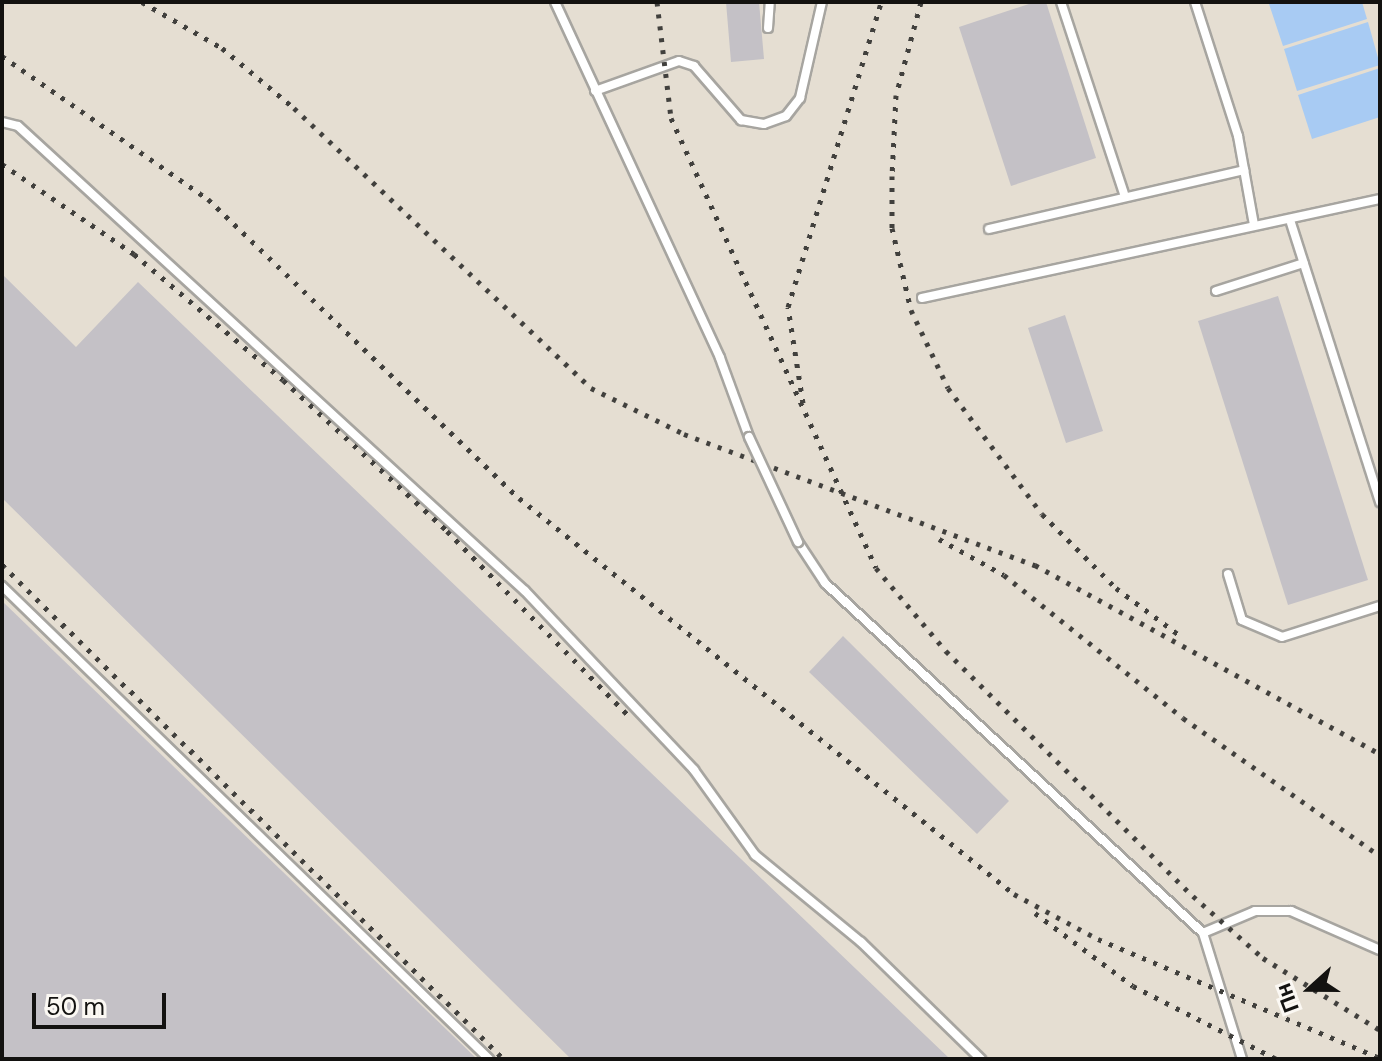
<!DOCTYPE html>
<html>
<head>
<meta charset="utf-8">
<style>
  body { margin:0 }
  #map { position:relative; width:1382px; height:1061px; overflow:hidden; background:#eeebe6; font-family:"DM Sans",sans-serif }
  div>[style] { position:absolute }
  .built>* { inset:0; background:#e5ded2 }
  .water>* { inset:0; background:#a8cbf3 }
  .building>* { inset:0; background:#c4c1c6 }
  .roads { filter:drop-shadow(2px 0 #a7a5a0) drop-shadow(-2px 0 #a7a5a0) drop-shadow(0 2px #a7a5a0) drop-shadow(0 -2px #a7a5a0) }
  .lane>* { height:8px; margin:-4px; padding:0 4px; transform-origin:4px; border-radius:4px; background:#fff }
  .rail>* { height:5px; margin-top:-2.5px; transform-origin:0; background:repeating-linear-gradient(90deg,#41403d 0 4px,transparent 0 12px) }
  .bridges { filter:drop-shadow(2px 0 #a7a5a0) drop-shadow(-2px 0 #a7a5a0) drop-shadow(0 2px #a7a5a0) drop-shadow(0 -2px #a7a5a0) }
  .lane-bridge>* { height:8px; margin:-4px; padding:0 4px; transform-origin:4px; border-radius:4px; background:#fff }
  span { translate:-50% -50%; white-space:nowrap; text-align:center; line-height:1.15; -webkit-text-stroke:6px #fbf8f3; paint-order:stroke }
  .frame { position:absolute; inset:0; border:4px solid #131210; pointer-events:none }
  .north { position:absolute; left:1270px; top:949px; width:80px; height:80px; -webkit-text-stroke:6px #fbf8f3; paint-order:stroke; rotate:249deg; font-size:22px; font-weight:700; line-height:32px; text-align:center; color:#131210 }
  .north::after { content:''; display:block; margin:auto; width:28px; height:36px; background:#131210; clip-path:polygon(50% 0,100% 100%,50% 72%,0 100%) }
  .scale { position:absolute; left:32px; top:993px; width:134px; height:36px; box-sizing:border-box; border:4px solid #131210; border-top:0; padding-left:10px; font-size:24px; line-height:28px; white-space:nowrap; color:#131210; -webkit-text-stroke:6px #fbf8f3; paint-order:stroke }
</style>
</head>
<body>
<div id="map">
  <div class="built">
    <i style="clip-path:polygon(2px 2px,1380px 2px,1380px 1059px,2px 1059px)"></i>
  </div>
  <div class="water">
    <i style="clip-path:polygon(1362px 2px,1367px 19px,1283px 46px,1269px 4px)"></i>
    <i style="clip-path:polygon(1368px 22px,1380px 65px,1297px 91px,1284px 49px)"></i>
    <i style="clip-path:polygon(1380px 68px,1380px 117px,1312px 139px,1298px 95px)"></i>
  </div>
  <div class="building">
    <i style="clip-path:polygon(726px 2px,759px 2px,764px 59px,731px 62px)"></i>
    <i style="clip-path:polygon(1035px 2px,1046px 2px,1096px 158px,1011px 186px,959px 27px)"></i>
    <i style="clip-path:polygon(2px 274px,76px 347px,138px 282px,950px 1059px,571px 1059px,2px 498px)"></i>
    <i style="clip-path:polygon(1278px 296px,1368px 580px,1288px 605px,1198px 321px)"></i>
    <i style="clip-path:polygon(1065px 315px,1103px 431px,1066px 443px,1028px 328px)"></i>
    <i style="clip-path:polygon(2px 601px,477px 1059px,2px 1059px)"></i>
    <i style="clip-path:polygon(843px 636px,1009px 801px,977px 834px,809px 672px)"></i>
  </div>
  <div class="roads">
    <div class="lane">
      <i style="left:555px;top:2px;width:392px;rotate:65.1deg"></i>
      <i style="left:720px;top:358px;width:84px;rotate:69.8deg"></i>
      <i style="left:1061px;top:2px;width:202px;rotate:71.8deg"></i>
      <i style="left:1195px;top:2px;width:141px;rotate:72.2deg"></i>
      <i style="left:1238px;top:136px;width:90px;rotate:79.8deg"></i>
      <i style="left:768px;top:28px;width:26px;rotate:-86deg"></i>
      <i style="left:595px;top:91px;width:89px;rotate:-19.7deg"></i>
      <i style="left:679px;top:61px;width:16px;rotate:18deg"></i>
      <i style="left:694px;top:66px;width:72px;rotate:49deg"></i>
      <i style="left:741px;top:120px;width:23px;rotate:10deg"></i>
      <i style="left:764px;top:124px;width:23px;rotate:-20deg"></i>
      <i style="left:786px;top:116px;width:23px;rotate:-52deg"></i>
      <i style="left:800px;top:98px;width:98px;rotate:-77.1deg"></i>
      <i style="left:2px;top:122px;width:16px;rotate:14deg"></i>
      <i style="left:18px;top:126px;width:688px;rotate:42.53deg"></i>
      <i style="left:525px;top:591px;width:246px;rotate:46.6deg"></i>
      <i style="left:694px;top:770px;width:105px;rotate:54.3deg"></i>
      <i style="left:755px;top:855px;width:137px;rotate:39.4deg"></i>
      <i style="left:861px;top:942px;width:168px;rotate:44.3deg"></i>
      <i style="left:1291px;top:223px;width:293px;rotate:72.3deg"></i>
      <i style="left:989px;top:229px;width:262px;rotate:-13deg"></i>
      <i style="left:1216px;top:291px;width:92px;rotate:-17.7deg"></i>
      <i style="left:922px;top:298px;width:469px;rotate:-12.2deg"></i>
      <i style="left:798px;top:542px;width:49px;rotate:56.6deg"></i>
      <i style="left:825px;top:583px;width:515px;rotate:42.8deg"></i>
      <i style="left:1203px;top:933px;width:132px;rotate:72.8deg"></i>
      <i style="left:1228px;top:574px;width:48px;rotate:73.1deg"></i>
      <i style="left:1242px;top:620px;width:43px;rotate:23deg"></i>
      <i style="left:1282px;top:637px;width:103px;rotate:-17.6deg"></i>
      <i style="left:2px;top:586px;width:679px;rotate:44.16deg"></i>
      <i style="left:1203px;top:933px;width:56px;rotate:-22.9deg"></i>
      <i style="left:1255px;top:911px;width:36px"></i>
      <i style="left:1291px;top:911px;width:97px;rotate:23.7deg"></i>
    </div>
  </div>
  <div class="rail">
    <i style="left:142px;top:2px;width:92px;rotate:29.9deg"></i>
    <i style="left:222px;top:48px;width:94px;rotate:39.8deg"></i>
    <i style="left:294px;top:108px;width:408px;rotate:43.3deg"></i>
    <i style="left:591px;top:388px;width:104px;rotate:26.3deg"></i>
    <i style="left:684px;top:434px;width:375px;rotate:20.5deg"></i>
    <i style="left:1035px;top:565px;width:393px;rotate:28.7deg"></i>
    <i style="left:657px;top:2px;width:117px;rotate:83.1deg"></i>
    <i style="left:671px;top:118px;width:494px;rotate:65.5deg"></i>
    <i style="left:876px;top:568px;width:109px;rotate:49.9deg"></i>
    <i style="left:946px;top:651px;width:348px;rotate:44.8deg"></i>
    <i style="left:1193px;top:896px;width:94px;rotate:41.5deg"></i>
    <i style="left:1263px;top:958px;width:137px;rotate:31.6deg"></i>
    <i style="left:921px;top:2px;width:96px;rotate:105deg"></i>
    <i style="left:896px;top:95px;width:81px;rotate:92.8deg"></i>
    <i style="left:892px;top:176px;width:52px;rotate:90deg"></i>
    <i style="left:892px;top:228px;width:84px;rotate:77deg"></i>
    <i style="left:911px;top:310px;width:86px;rotate:64.6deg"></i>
    <i style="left:948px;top:388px;width:157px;rotate:53.3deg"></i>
    <i style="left:1042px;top:514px;width:105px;rotate:45deg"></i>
    <i style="left:1116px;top:588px;width:82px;rotate:36.6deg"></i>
    <i style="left:2px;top:56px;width:251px;rotate:34.8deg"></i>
    <i style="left:208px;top:199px;width:431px;rotate:43.9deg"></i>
    <i style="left:519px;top:498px;width:634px;rotate:38.66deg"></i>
    <i style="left:1014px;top:894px;width:95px;rotate:28.2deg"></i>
    <i style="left:1098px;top:939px;width:306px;rotate:22.9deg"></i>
    <i style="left:2px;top:164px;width:160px;rotate:34.3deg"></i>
    <i style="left:134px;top:254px;width:195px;rotate:40.2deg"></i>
    <i style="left:283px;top:380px;width:223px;rotate:42.6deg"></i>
    <i style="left:447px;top:531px;width:262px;rotate:45.5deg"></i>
    <i style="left:803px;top:403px;width:97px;rotate:-98.9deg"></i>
    <i style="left:788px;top:307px;width:319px;rotate:-73deg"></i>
    <i style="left:939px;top:539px;width:74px;rotate:29deg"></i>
    <i style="left:1004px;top:575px;width:229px;rotate:38.6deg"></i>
    <i style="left:1183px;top:718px;width:241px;rotate:35deg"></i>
    <i style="left:2px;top:565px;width:704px;rotate:44.54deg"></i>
    <i style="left:1035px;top:913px;width:122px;rotate:36.7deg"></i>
    <i style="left:1133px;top:986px;width:161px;rotate:27deg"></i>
  </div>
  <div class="bridges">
    <div class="lane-bridge">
      <i style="left:749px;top:437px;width:116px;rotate:65deg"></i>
    </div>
  </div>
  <div class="frame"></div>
  <div class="north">Пн</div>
  <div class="scale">50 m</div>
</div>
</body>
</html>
